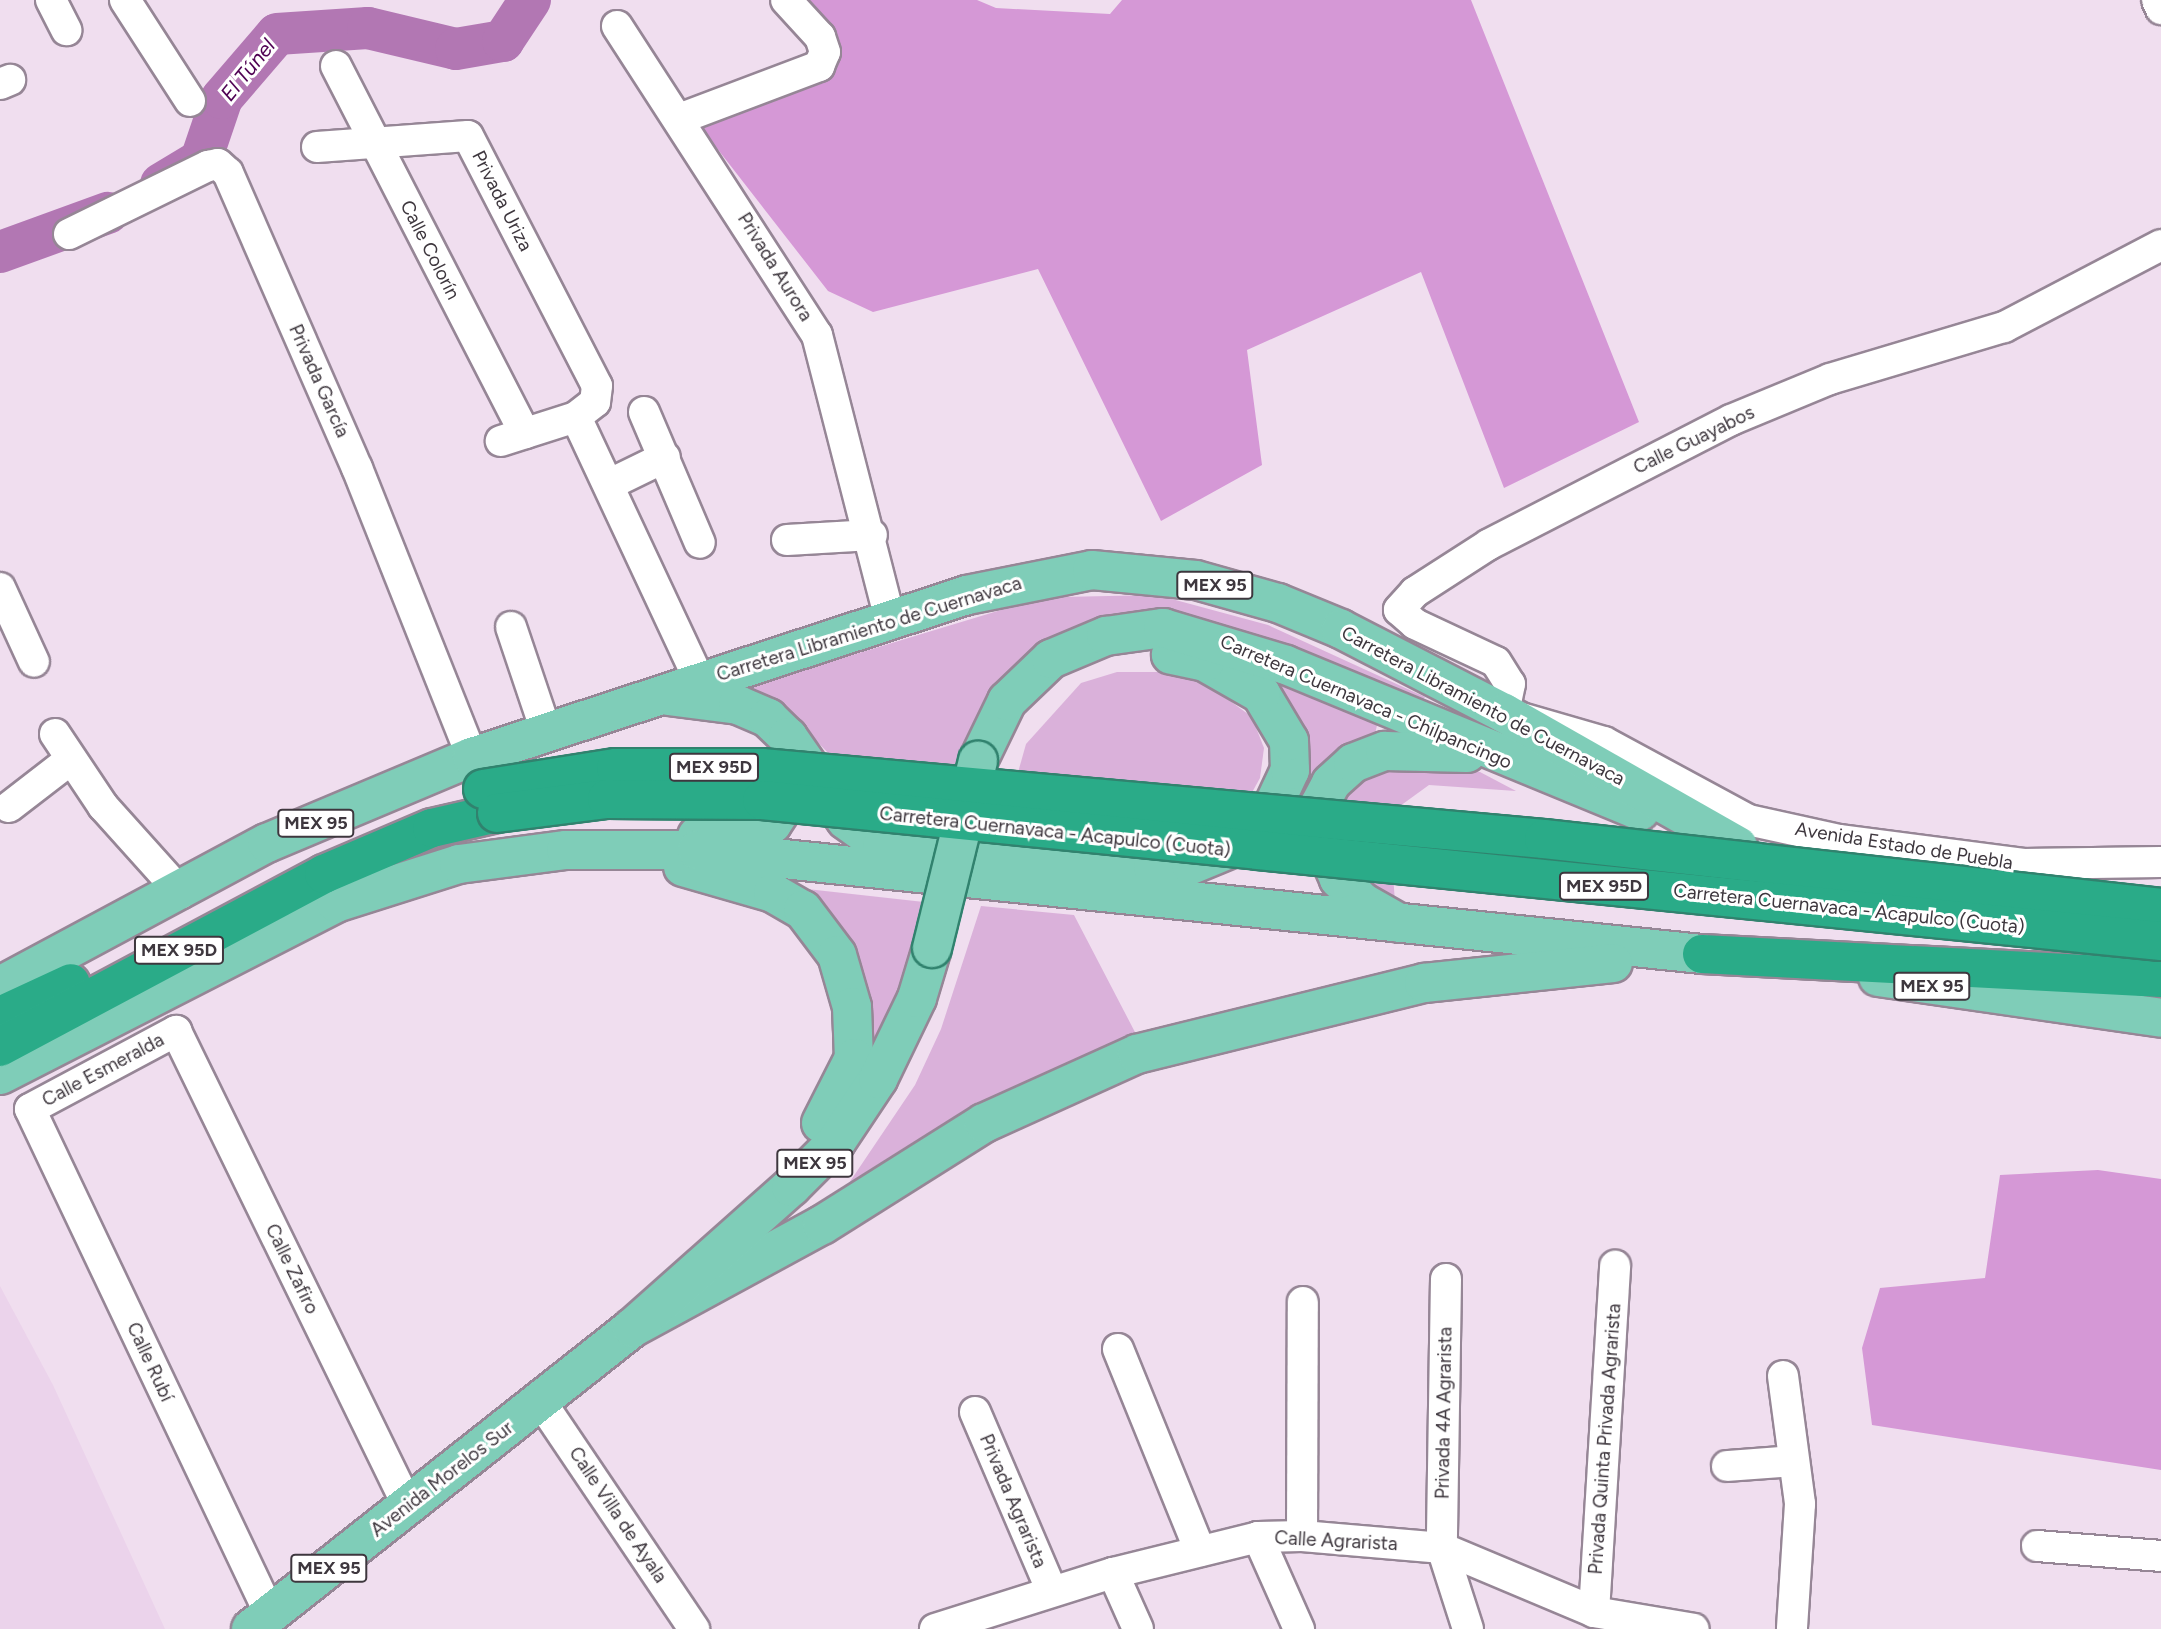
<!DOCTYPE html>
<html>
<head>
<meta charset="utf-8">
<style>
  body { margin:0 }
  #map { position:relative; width:2161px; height:1629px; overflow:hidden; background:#f0deef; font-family:Figtree,sans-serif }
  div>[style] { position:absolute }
  .built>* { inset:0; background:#ebd3eb }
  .green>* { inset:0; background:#dab1da }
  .forest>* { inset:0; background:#d598d6 }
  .river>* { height:42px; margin:-21px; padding:0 21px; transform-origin:21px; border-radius:21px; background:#b277b3 }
  .roads { filter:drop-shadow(2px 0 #968696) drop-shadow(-2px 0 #968696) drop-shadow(0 2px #968696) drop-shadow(0 -2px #968696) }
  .minor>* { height:30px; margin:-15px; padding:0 15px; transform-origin:15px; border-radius:15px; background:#fff }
  .major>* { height:38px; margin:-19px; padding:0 19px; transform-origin:19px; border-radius:19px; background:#7fcdb8 }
  .highway>* { height:38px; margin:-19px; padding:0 19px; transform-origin:19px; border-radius:19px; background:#2aab88 }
  .bridges { filter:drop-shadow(2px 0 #31826e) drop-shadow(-2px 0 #31826e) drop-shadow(0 2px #31826e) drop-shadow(0 -2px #31826e) }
  .major-bridge>* { height:38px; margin:-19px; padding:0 19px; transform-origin:19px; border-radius:19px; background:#7fcdb8 }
  .highway-bridge>* { height:38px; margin:-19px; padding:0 19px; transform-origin:19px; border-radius:19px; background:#2aab88 }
  span { translate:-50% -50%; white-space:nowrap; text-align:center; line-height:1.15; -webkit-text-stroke:6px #fff; paint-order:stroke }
  .shield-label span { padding:2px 5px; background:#fff; border:2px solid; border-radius:5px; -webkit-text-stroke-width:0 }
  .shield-label { font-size:18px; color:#3e373e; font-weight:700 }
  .street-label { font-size:19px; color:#3e373e }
  .water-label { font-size:21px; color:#4f0153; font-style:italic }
</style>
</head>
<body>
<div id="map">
  <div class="built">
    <i style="clip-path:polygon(0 1286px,53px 1385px,165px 1629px,0 1629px)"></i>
  </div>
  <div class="green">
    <i style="clip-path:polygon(1157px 595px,1268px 625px,1425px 697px,1417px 709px,1239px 635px,1036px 652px,1013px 669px,990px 699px,957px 770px,840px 765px,782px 706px,746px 687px,1001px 610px,1061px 597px)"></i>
    <i style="clip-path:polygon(1259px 669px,1379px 717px,1374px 738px,1300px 817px,1307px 772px,1302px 730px,1292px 706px)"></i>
    <i style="clip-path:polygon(1117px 672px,1172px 672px,1203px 681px,1252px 717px,1264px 748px,1260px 778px,1244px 807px,999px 840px,1026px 744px,1081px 683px)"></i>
    <i style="clip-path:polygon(1440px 764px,1480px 772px,1516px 791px,1429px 785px,1389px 814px,1395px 903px,1366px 888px,1333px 818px,1348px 783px,1388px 765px)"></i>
    <i style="clip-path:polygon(789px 887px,924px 902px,894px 1017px,866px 1074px)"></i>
    <i style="clip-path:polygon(981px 906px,1074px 915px,1137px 1036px,849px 1183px,915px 1085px,941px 1029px)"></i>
  </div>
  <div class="forest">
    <i style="clip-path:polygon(793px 0,977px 0,996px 8px,1110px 14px,1122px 0,1471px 0,1639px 422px,1504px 488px,1421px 272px,1247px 350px,1262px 465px,1161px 521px,1038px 269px,873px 312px,828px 291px,695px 120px,819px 79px)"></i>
    <i style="clip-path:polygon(2098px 1170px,2161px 1179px,2161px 1470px,1872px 1425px,1862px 1348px,1880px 1288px,1985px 1278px,2000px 1175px)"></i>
  </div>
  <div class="river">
    <i style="left:161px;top:184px;width:47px;rotate:-31deg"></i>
    <i style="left:201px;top:160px;width:65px;rotate:-71.3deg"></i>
    <i style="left:222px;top:98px;width:84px;rotate:-49.3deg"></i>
    <i style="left:277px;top:34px;width:91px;rotate:-3.8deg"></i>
    <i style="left:368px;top:28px;width:90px;rotate:13.4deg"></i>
    <i style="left:456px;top:49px;width:48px;rotate:-9.7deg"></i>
    <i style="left:503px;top:41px;width:49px;rotate:-56.6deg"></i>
    <i style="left:0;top:252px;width:115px;rotate:-19.9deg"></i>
  </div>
  <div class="roads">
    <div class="minor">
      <i style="left:51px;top:0;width:34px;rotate:63deg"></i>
      <i style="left:125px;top:0;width:120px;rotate:57.2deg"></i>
      <i style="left:2157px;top:0;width:10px;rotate:66deg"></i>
      <i style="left:617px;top:26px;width:368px;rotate:57.1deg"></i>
      <i style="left:817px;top:335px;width:294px;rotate:75.6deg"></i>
      <i style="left:336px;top:66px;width:413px;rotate:62.8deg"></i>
      <i style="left:0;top:84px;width:11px;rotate:-22deg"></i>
      <i style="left:679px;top:119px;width:150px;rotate:-20.7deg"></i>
      <i style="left:819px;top:66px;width:15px;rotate:-67deg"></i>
      <i style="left:825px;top:52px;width:16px;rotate:-108deg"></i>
      <i style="left:820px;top:37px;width:50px;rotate:-132.6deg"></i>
      <i style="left:317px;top:147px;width:151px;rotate:-4.2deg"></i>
      <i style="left:468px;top:136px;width:281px;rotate:62.7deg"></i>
      <i style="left:597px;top:386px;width:16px;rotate:97deg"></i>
      <i style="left:595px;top:402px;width:24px;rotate:142deg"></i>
      <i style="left:576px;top:417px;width:79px;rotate:162.3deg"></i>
      <i style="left:69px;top:234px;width:155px;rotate:-26.1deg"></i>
      <i style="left:208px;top:166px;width:10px;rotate:-11deg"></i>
      <i style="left:218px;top:164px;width:13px;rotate:42deg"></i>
      <i style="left:228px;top:173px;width:322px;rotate:66.4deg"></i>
      <i style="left:357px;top:468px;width:311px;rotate:68.3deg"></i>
      <i style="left:2161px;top:245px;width:177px;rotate:152.4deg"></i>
      <i style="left:2004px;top:327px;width:182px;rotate:163.4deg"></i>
      <i style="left:1830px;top:379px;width:107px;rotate:157.5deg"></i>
      <i style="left:1731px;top:420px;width:273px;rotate:152.8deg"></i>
      <i style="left:1488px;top:545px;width:87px;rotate:147.2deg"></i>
      <i style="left:1415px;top:592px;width:24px;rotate:132deg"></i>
      <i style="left:1399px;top:610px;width:21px;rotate:41deg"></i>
      <i style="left:1415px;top:624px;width:89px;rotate:25.1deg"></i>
      <i style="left:1496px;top:662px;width:26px;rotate:58deg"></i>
      <i style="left:1510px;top:684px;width:30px;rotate:102deg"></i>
      <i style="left:1504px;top:713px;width:104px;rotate:16.2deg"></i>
      <i style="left:1604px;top:742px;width:164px;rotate:28.4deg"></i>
      <i style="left:1748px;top:820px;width:93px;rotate:12.4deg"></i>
      <i style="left:1839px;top:840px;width:186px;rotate:7.4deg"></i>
      <i style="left:2023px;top:864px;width:138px;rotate:-0.8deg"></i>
      <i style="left:644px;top:412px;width:142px;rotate:66.9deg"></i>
      <i style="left:576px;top:417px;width:290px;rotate:64.9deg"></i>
      <i style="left:610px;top:484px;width:61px;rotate:-26.1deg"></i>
      <i style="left:787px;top:540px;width:85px;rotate:-3.4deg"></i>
      <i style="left:0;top:588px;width:81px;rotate:65.3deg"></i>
      <i style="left:511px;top:627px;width:110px;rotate:71.4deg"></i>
      <i style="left:55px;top:734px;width:87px;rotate:56.3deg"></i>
      <i style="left:103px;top:806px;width:117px;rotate:48.1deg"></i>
      <i style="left:9px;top:807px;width:78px;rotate:-37.7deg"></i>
      <i style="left:1446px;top:1279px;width:269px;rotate:90.9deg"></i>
      <i style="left:1442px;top:1548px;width:85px;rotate:72.2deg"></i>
      <i style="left:1118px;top:1349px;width:218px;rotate:67.9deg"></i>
      <i style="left:1783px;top:1376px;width:129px;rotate:82.4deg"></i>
      <i style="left:1800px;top:1504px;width:125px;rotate:93.7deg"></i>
      <i style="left:541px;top:1402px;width:274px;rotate:56deg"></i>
      <i style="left:975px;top:1412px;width:193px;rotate:66.8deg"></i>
      <i style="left:1727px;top:1466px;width:66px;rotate:-4.3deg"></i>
      <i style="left:1302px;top:1536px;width:234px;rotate:-89.8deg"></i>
      <i style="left:1258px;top:1537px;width:101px;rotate:66deg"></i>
      <i style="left:2037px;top:1546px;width:124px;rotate:4.6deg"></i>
      <i style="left:1113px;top:1573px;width:61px;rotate:65.9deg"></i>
      <i style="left:1594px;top:1612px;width:347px;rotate:-86.5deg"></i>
      <i style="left:270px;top:1614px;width:559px;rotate:-115.42deg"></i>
      <i style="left:30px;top:1109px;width:166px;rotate:-28.1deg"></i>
      <i style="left:176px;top:1031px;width:529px;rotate:63.97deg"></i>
      <i style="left:935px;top:1629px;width:187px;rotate:-17.5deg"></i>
      <i style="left:1113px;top:1573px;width:149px;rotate:-13.9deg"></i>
      <i style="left:1258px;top:1537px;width:44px;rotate:-1.3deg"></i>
      <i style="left:1302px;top:1536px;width:141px;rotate:4.9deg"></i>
      <i style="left:1442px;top:1548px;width:165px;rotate:22.8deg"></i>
      <i style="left:1594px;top:1612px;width:101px;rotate:9.6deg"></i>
    </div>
    <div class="major">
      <i style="left:668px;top:696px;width:71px;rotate:7.3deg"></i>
      <i style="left:738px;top:705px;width:33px;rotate:23deg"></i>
      <i style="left:768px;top:718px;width:28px;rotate:44deg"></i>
      <i style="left:788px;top:737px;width:23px;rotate:70deg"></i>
      <i style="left:796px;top:759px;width:27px;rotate:88deg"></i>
      <i style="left:797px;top:786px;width:45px;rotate:123.3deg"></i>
      <i style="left:772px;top:824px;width:76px;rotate:170.9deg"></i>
      <i style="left:788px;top:737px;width:101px;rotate:55.1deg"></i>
      <i style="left:846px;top:820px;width:44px;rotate:35.8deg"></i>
      <i style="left:882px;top:846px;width:272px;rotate:4.6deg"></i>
      <i style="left:1153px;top:868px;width:38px;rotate:-5deg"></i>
      <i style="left:1191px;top:865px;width:57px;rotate:-22.5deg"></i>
      <i style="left:1244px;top:843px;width:35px;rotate:-47deg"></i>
      <i style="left:1268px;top:817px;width:52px;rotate:-64.9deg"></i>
      <i style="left:1290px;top:770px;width:29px;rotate:-92deg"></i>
      <i style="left:1289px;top:741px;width:55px;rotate:-120.8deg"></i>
      <i style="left:1261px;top:694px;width:64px;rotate:-150.3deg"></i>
      <i style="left:1205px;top:662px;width:35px;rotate:-168deg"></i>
      <i style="left:978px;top:761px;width:67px;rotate:-64.2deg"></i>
      <i style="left:1007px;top:701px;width:61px;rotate:-43.7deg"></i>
      <i style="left:1051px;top:659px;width:60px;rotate:-22.7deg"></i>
      <i style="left:1106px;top:636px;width:58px;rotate:-8deg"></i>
      <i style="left:1163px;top:628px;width:128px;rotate:16.7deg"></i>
      <i style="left:1286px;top:665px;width:383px;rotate:22.4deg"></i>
      <i style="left:683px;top:867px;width:94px;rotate:16.1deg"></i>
      <i style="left:773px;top:893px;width:34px;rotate:30deg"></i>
      <i style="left:803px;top:910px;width:56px;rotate:52.9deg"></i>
      <i style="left:837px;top:955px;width:54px;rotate:73.9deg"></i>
      <i style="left:852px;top:1007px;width:51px;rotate:87.8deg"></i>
      <i style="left:854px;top:1058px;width:73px;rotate:116.9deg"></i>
      <i style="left:1399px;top:923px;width:43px;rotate:-150.4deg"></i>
      <i style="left:1362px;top:902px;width:33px;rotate:-135deg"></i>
      <i style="left:1339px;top:879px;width:52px;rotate:-113.6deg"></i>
      <i style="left:1318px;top:831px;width:25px;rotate:-88deg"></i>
      <i style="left:1319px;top:806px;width:26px;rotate:-62deg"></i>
      <i style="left:1331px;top:783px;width:30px;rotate:-42deg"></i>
      <i style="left:1353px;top:763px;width:34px;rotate:-21deg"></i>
      <i style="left:1385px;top:751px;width:82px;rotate:1.4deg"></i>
      <i style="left:1878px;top:977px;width:286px;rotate:8.2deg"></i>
      <i style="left:0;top:986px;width:303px;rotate:-28.2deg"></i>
      <i style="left:267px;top:843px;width:222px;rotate:-22.8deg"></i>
      <i style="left:472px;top:757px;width:521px;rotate:-18.12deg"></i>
      <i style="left:967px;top:595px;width:127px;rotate:-11.3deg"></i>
      <i style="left:1092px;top:570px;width:104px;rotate:5.5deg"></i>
      <i style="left:1196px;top:580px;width:85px;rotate:15.7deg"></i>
      <i style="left:1278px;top:603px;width:68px;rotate:22.4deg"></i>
      <i style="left:1341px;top:629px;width:183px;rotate:27.3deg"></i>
      <i style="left:1504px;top:713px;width:269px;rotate:29.6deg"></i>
      <i style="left:0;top:1075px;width:377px;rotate:-27.1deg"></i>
      <i style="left:336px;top:903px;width:129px;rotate:-17.6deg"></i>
      <i style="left:459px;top:864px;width:108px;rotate:-7.5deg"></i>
      <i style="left:566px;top:850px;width:131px"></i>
      <i style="left:697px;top:850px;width:1010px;rotate:5.91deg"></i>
      <i style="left:632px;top:1328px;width:216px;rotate:-28.5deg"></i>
      <i style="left:822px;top:1225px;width:191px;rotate:-32.2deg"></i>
      <i style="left:984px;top:1123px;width:168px;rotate:-24.3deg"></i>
      <i style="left:1137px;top:1054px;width:296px;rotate:-13.9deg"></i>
      <i style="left:1424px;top:983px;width:190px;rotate:-6deg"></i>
      <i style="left:251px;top:1629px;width:486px;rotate:-38.3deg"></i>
      <i style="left:632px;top:1328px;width:213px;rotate:-41.6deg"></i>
      <i style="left:791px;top:1187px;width:64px;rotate:-45deg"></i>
      <i style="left:836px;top:1142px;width:76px;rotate:-56.3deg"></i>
      <i style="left:878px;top:1079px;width:90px;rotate:-64.3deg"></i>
      <i style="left:917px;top:998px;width:52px;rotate:-73.3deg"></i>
    </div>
    <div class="highway">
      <i style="left:1702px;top:954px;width:460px;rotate:3deg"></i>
      <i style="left:0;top:1016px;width:78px;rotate:-24.9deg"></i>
      <i style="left:0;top:1047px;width:367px;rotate:-28.1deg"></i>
      <i style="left:324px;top:874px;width:117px;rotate:-23.1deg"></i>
      <i style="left:432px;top:828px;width:67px;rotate:-13deg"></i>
    </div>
  </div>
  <div class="bridges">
    <div class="major-bridge">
      <i style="left:932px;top:948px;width:193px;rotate:-76.2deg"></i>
    </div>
    <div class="highway-bridge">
      <i style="left:483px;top:789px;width:135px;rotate:-9deg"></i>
      <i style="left:616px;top:768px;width:146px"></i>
      <i style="left:762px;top:768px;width:785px;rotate:5.19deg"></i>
      <i style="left:1544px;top:839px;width:621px;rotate:6.38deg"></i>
      <i style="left:497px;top:813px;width:111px;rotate:-7.3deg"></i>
      <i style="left:607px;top:799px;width:155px;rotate:0.4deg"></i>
      <i style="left:762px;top:800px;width:1406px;rotate:5.76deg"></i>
    </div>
  </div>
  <div class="shield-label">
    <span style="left:1215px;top:585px">MEX 95</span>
    <span style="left:714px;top:767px">MEX 95D</span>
    <span style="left:316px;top:823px">MEX 95</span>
    <span style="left:1604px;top:886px">MEX 95D</span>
    <span style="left:179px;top:950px">MEX 95D</span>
    <span style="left:1932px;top:986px">MEX 95</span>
    <span style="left:815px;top:1163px">MEX 95</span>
    <span style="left:329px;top:1568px">MEX 95</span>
  </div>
  <div class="street-label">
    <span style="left:502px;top:201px;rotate:63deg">Privada Uriza</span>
    <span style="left:430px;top:250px;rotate:63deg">Calle Colorín</span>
    <span style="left:775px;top:267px;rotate:58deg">Privada Aurora</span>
    <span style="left:319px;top:381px;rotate:66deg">Privada García</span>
    <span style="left:1694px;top:440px;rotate:-26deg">Calle Guayabos</span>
    <span style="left:869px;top:629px;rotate:-17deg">Carretera Libramiento de Cuernavaca</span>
    <span style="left:1366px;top:702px;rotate:23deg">Carretera Cuernavaca - Chilpancingo</span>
    <span style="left:1483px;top:706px;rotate:28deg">Carretera Libramiento de Cuernavaca</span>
    <span style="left:1055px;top:832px;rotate:6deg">Carretera Cuernavaca - Acapulco (Cuota)</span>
    <span style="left:1904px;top:846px;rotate:9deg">Avenida Estado de Puebla</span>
    <span style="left:1849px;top:909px;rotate:6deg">Carretera Cuernavaca - Acapulco (Cuota)</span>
    <span style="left:103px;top:1070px;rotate:-28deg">Calle Esmeralda</span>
    <span style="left:292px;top:1269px;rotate:64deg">Calle Zafiro</span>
    <span style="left:150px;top:1362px;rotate:65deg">Calle Rubí</span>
    <span style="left:1444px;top:1413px;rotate:-89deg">Privada 4A Agrarista</span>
    <span style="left:1605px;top:1439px;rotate:-86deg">Privada Quinta Privada Agrarista</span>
    <span style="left:442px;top:1479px;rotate:-38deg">Avenida Morelos Sur</span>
    <span style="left:1013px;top:1501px;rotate:67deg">Privada Agrarista</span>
    <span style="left:618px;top:1515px;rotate:56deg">Calle Villa de Ayala</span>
    <span style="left:1336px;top:1541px;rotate:3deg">Calle Agrarista</span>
  </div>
  <div class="water-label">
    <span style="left:248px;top:70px;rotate:-51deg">El Túnel</span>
  </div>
</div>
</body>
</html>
